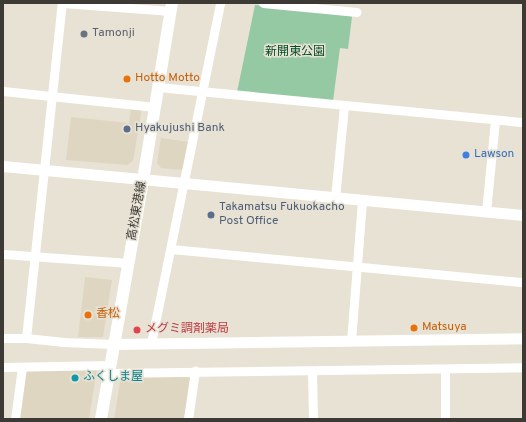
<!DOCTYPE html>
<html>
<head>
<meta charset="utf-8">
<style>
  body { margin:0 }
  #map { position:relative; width:526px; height:422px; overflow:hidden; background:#e8e2d5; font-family:Overpass,"Noto Sans JP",sans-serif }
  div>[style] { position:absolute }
  .built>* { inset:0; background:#dfd6c2 }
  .green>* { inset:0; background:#95c9a3 }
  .minor>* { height:9px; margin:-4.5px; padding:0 4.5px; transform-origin:4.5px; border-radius:4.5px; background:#fff }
  .tertiary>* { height:11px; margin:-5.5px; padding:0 5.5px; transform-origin:5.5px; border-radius:5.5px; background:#fff }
  .secondary>* { height:12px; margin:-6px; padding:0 6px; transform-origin:6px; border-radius:6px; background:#fff }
  .dots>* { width:11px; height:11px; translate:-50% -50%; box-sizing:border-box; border:2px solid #e8e2d5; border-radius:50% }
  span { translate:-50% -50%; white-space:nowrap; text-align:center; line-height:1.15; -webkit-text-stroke:3px #e8e2d5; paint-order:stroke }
  .worship-label { font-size:12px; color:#5b616d }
  .left { translate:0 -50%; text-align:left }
  .park-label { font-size:12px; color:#004c24 }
  .food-label { font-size:12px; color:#c56008 }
  .service-label { font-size:12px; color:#4e5e75 }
  .shop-label { font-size:12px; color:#366cbe }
  .street-label { font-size:12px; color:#3d3a35 }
  .health-label { font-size:12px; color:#be3a42 }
  .culture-label { font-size:12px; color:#0d838f }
  .frame { position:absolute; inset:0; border:4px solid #3d3a35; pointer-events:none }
</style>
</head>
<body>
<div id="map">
  <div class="built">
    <i style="clip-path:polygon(131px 107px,142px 108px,133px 161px,127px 165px,66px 160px,71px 117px,129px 123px)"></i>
    <i style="clip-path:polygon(161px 138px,189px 142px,183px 170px,161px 168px,157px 163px)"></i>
    <i style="clip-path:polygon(85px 277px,112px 280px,103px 337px,78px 337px)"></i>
    <i style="clip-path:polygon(97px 369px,89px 419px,18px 419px,26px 371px)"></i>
    <i style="clip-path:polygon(187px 375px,191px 380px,184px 419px,114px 419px,121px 376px)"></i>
  </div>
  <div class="green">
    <i style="clip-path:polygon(255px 5px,350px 14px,352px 17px,348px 49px,340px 48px,333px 101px,237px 92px)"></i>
  </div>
  <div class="minor">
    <i style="left:63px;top:3px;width:108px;rotate:4.2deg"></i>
    <i style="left:263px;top:3px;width:94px;rotate:5.5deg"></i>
    <i style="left:158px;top:87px;width:367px;rotate:5.5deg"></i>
    <i style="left:3px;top:91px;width:153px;rotate:6deg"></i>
    <i style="left:335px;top:198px;width:92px;rotate:-84.4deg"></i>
    <i style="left:486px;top:212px;width:92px;rotate:-84.4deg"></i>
    <i style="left:171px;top:249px;width:354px;rotate:5.4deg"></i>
    <i style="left:3px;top:254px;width:126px;rotate:4.1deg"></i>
    <i style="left:3px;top:338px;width:23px"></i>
    <i style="left:26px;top:338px;width:36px;rotate:6deg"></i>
    <i style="left:62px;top:342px;width:52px;rotate:2.2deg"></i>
    <i style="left:26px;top:338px;width:337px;rotate:-83.9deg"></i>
    <i style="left:351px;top:341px;width:140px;rotate:-85.5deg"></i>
    <i style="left:151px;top:343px;width:347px;rotate:-78.5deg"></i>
    <i style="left:3px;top:367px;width:107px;rotate:-1.1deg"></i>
    <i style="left:312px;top:371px;width:48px;rotate:88.8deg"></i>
    <i style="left:109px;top:373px;width:414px;rotate:-0.8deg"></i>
    <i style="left:15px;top:419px;width:52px;rotate:-82.3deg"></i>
    <i style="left:188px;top:419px;width:49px;rotate:-81.7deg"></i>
    <i style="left:445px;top:419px;width:50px;rotate:-90deg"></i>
  </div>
  <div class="tertiary">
    <i style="left:3px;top:166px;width:522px;rotate:5.38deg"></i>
    <i style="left:114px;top:344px;width:409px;rotate:-0.8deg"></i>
  </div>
  <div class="secondary">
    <i style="left:101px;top:419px;width:243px;rotate:-80deg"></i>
    <i style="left:143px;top:180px;width:179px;rotate:-80.7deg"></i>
  </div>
  <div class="dots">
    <i style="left:84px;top:34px;background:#6b7280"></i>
    <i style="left:127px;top:79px;background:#e8710a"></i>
    <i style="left:127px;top:129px;background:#5c6f8a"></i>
    <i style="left:466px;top:155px;background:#3f7fe0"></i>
    <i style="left:211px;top:215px;background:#5c6f8a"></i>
    <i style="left:88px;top:315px;background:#e8710a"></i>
    <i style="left:414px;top:328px;background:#e8710a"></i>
    <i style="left:137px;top:330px;background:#e0444e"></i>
    <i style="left:75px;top:378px;background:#0f9aa8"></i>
  </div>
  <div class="worship-label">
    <span class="left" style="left:92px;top:34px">Tamonji</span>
  </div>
  <div class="park-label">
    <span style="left:295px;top:53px">新開東公園</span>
  </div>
  <div class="food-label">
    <span class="left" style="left:135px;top:79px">Hotto Motto</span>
    <span class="left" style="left:96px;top:315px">香松</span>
    <span class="left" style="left:422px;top:328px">Matsuya</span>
  </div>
  <div class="service-label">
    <span class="left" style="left:135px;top:129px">Hyakujushi Bank</span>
    <span class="left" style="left:219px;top:215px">Takamatsu Fukuokacho<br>Post Office</span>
  </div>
  <div class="shop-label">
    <span class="left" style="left:474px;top:155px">Lawson</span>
  </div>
  <div class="street-label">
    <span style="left:138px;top:211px;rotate:-80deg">高松東港線</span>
  </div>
  <div class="health-label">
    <span class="left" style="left:145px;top:330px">メグミ調剤薬局</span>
  </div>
  <div class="culture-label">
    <span class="left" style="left:83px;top:378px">ふくしま屋</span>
  </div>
  <div class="frame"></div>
</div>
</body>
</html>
